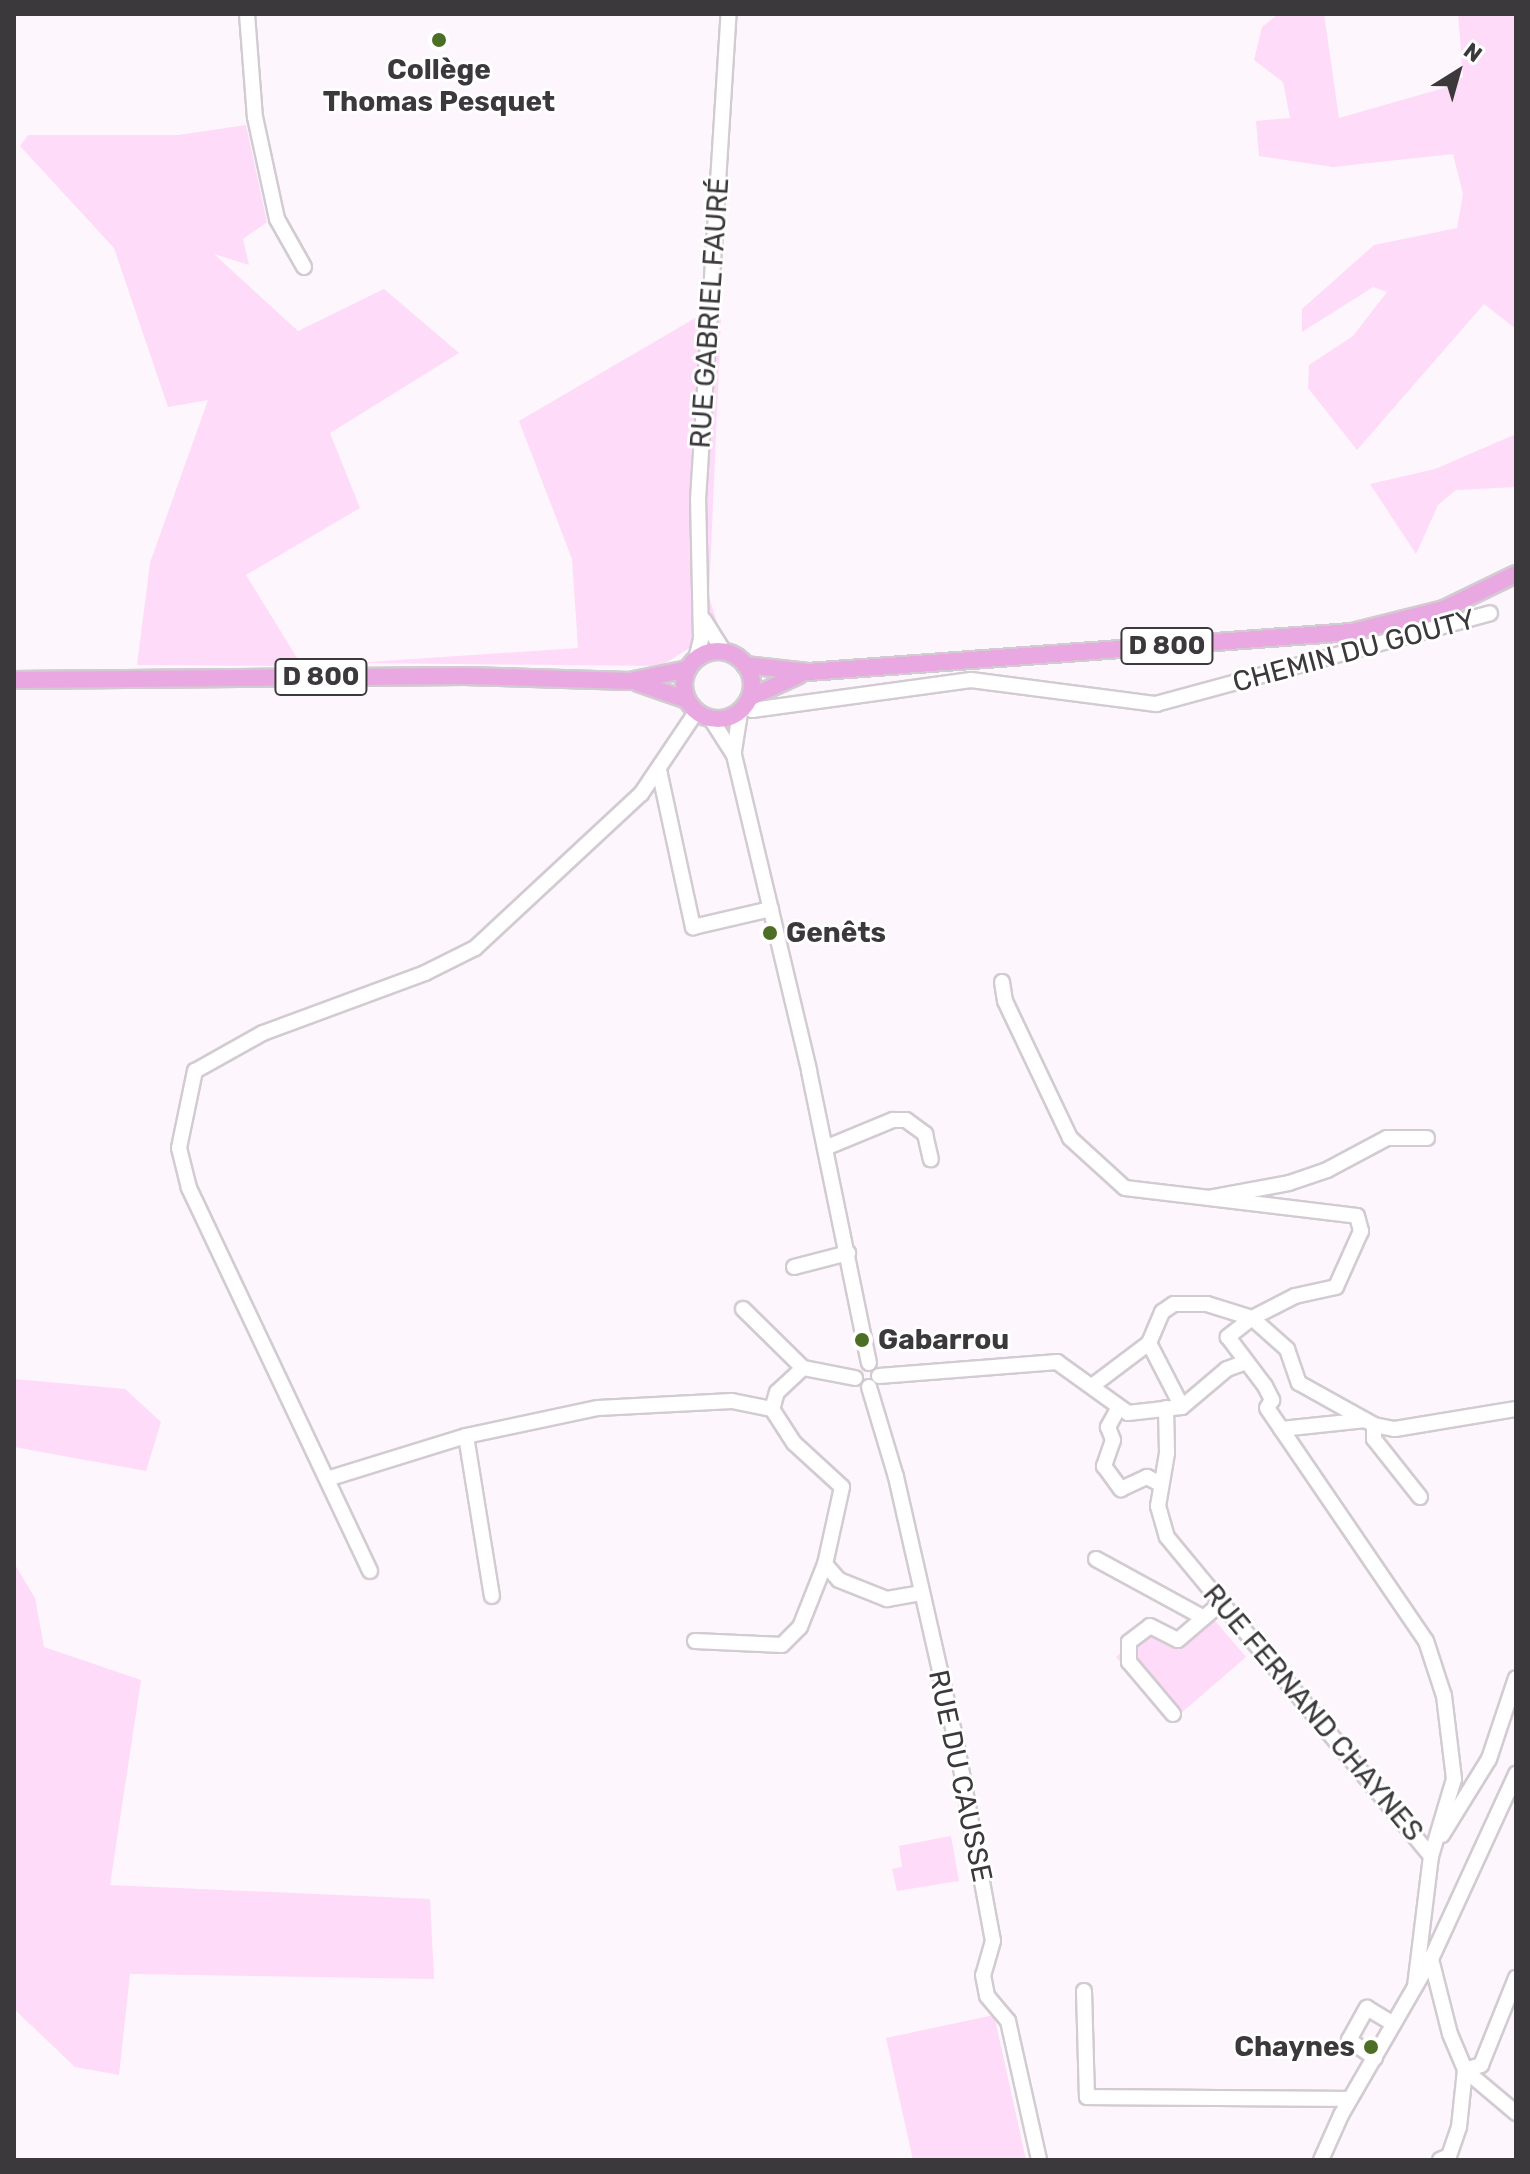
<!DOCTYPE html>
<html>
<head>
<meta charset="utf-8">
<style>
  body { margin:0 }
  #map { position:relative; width:1530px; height:2174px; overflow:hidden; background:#fdf6fc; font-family:Rubik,sans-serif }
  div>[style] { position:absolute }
  .green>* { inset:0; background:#fedbf8 }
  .roads { filter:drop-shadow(2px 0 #d2cbd1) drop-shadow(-2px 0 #d2cbd1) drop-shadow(0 2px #d2cbd1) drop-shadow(0 -2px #d2cbd1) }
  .minor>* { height:14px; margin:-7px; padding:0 7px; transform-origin:7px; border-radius:7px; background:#fff }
  .major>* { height:16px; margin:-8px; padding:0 8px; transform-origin:8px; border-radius:8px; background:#eaa8e2 }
  .major>.ring { margin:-8px; padding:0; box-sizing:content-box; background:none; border:16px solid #eaa8e2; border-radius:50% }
  .dots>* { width:22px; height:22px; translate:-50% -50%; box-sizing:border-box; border:4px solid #fff; border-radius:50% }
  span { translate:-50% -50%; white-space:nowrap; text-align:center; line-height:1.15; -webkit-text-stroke:6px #fff; paint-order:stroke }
  .shield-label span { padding:2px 6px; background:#fff; border:2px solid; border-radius:6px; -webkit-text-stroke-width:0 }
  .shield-label { font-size:26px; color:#3b393b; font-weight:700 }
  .poi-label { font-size:28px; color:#3b393b; font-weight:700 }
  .left { translate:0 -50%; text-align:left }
  .right { translate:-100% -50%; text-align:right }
  .street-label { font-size:28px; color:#3b393b }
  .frame { position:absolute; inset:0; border:16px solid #3b393b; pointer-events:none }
  .north { position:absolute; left:1418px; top:32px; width:80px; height:80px; -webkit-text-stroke:6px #fff; paint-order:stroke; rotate:37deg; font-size:22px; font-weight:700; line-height:32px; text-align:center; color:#3b393b }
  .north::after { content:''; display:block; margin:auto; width:28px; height:36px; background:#3b393b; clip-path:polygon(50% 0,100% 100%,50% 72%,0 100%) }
</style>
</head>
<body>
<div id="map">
  <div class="green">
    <i style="clip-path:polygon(1278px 14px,1324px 14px,1339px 118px,1444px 88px,1463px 77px,1458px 14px,1516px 14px,1516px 329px,1484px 304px,1357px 450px,1308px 388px,1309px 365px,1353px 336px,1387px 292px,1373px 287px,1302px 332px,1302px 309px,1374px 245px,1457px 228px,1463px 194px,1453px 154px,1333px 167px,1259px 156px,1256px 121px,1290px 118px,1283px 82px,1254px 60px,1262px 27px)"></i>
    <i style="clip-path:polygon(246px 125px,267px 222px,243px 239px,249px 265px,214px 254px,298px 331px,384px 289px,459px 353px,330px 433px,360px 508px,246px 575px,302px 666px,137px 665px,150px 563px,208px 400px,168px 407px,114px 248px,20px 146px,28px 135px,178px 135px)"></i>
    <i style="clip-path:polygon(697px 317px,721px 318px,709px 597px,719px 629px,661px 666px,354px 663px,578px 648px,572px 559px,519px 421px)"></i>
    <i style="clip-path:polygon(1516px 434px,1516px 487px,1456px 490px,1438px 505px,1416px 554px,1370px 484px,1435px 469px)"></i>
    <i style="clip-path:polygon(14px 1379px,125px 1389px,161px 1422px,146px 1471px,14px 1447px)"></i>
    <i style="clip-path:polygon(14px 1563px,35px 1598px,44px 1647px,141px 1680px,110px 1885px,430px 1899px,434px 1979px,130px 1974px,119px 2075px,75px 2067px,14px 2009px)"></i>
    <i style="clip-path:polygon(1211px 1616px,1246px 1657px,1172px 1721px,1116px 1657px,1148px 1629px,1173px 1648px)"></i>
    <i style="clip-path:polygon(951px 1836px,959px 1881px,897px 1891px,892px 1869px,902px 1867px,899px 1846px)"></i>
    <i style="clip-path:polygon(994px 2015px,1026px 2160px,913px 2160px,886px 2038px)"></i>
  </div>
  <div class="roads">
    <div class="minor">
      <i style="left:247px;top:14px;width:103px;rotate:85.6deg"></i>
      <i style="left:255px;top:117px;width:104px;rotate:77.8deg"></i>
      <i style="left:277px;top:219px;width:55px;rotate:60.6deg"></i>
      <i style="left:704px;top:620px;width:38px;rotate:58deg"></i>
      <i style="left:696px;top:659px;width:21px;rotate:-76deg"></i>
      <i style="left:701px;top:639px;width:139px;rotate:-91.2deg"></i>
      <i style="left:698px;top:500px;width:487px;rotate:-86.4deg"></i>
      <i style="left:745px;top:706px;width:8px;rotate:30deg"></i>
      <i style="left:752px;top:710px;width:221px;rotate:-7.8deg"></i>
      <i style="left:971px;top:680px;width:187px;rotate:7.4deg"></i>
      <i style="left:1156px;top:704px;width:346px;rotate:-15.2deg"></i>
      <i style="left:711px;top:719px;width:43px;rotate:57.4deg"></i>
      <i style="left:734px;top:755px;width:325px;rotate:76.6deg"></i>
      <i style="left:809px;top:1071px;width:298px;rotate:78.4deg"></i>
      <i style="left:734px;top:751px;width:39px;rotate:-81deg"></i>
      <i style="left:659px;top:770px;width:161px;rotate:77.8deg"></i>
      <i style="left:693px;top:927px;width:80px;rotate:-13deg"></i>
      <i style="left:1002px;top:982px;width:19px;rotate:81deg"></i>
      <i style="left:1005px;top:1001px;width:152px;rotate:64.6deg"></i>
      <i style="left:1070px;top:1138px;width:74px;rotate:42.3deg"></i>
      <i style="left:1125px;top:1188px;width:85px;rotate:6.8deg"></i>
      <i style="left:1209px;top:1198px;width:81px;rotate:-10.6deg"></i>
      <i style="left:1289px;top:1183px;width:40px;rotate:-18.9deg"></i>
      <i style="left:1327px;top:1170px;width:68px;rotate:-28.1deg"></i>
      <i style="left:1387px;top:1138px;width:40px"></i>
      <i style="left:825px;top:1148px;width:74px;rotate:-22.4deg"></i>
      <i style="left:893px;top:1120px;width:13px"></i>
      <i style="left:906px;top:1120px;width:24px;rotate:36deg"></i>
      <i style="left:925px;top:1134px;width:26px;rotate:77deg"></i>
      <i style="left:1209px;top:1198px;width:149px;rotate:6.9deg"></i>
      <i style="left:1357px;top:1216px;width:16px;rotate:75deg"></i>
      <i style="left:1361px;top:1231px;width:61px;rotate:114.1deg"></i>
      <i style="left:1336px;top:1287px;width:42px;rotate:167.6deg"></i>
      <i style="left:1295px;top:1296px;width:48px;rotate:152.9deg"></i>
      <i style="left:1252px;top:1318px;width:47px;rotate:41.5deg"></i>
      <i style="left:1287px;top:1349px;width:36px;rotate:71deg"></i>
      <i style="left:1299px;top:1383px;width:86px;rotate:29.2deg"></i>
      <i style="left:1374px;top:1425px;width:21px;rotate:11deg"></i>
      <i style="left:1395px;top:1429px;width:123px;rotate:-9.4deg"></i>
      <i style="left:794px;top:1267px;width:56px;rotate:-14.5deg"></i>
      <i style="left:743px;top:1309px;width:84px;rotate:44.5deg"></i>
      <i style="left:1252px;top:1318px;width:31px;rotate:142deg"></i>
      <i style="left:1228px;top:1337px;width:61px;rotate:52.9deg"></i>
      <i style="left:1265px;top:1386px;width:16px;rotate:63deg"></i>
      <i style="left:1272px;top:1400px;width:9px;rotate:122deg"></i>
      <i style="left:1267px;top:1408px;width:282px;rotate:55.7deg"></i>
      <i style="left:1426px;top:1641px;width:58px;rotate:71.9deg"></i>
      <i style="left:1444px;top:1696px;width:84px;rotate:83.1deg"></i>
      <i style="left:1454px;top:1779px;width:80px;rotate:106.6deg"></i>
      <i style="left:1149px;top:1343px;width:34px;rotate:-67deg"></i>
      <i style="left:1162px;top:1312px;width:14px;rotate:-34deg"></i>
      <i style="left:1174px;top:1304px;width:33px"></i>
      <i style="left:1207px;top:1304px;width:47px;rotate:17.3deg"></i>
      <i style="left:1149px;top:1343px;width:72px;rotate:62.7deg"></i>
      <i style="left:879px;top:1376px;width:179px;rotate:-4.5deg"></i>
      <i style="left:1057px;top:1362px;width:87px;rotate:35.7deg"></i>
      <i style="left:1128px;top:1413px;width:54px;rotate:-6.3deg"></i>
      <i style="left:1182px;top:1407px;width:59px;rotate:-40.2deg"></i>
      <i style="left:1227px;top:1369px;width:20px;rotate:-20deg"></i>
      <i style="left:855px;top:1378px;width:53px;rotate:-169.1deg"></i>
      <i style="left:803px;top:1368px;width:35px;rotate:137deg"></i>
      <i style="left:777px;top:1392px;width:18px;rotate:106deg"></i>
      <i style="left:772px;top:1409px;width:40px;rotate:57.1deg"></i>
      <i style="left:794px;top:1443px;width:65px;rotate:42.5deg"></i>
      <i style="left:842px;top:1487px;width:79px;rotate:102.4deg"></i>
      <i style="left:825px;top:1564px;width:21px;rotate:49deg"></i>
      <i style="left:839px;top:1580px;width:52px;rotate:21.6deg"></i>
      <i style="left:887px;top:1599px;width:34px;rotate:-10deg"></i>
      <i style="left:1092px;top:1386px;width:71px;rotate:-37deg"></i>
      <i style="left:869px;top:1387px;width:94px;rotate:73.3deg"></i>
      <i style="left:896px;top:1477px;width:266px;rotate:77.2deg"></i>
      <i style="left:955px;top:1736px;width:208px;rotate:79.5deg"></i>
      <i style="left:993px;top:1941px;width:35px;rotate:106deg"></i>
      <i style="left:983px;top:1975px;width:21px;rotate:79deg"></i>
      <i style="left:987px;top:1996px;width:33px;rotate:50deg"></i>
      <i style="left:1008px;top:2021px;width:142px;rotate:77.4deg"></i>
      <i style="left:1166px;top:1408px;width:45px;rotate:88.7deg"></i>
      <i style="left:1167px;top:1453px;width:54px;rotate:99.6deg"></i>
      <i style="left:1158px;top:1506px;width:32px;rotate:74deg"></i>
      <i style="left:1167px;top:1537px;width:414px;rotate:50.4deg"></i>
      <i style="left:1431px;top:1856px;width:131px;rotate:97deg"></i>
      <i style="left:1118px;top:1409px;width:21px;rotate:119deg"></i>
      <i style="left:1108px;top:1427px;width:14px;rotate:69deg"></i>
      <i style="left:1113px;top:1440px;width:28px;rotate:109deg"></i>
      <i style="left:1104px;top:1466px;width:29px;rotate:54deg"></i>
      <i style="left:1121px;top:1489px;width:29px;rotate:-25deg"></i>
      <i style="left:1147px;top:1477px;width:15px;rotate:28deg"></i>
      <i style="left:1374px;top:1425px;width:14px;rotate:90deg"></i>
      <i style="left:1374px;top:1439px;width:74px;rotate:51.6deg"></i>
      <i style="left:1281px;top:1429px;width:85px;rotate:-6deg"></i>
      <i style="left:466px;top:1436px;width:162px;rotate:80.8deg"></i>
      <i style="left:327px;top:1479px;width:145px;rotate:-17.2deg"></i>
      <i style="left:466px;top:1436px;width:135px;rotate:-12deg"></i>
      <i style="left:598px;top:1408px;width:134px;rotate:-3deg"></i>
      <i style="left:732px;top:1401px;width:41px;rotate:11.3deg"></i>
      <i style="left:1096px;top:1559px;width:123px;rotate:28.6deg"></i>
      <i style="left:370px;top:1571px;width:424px;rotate:-115.3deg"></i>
      <i style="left:189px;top:1188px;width:41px;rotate:-104deg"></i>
      <i style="left:179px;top:1148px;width:79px;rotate:-78.3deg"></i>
      <i style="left:195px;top:1071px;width:78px;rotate:-29.2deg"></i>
      <i style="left:263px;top:1033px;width:173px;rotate:-20.3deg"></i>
      <i style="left:425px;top:973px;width:56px;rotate:-26.6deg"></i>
      <i style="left:475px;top:948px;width:226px;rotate:-42.9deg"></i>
      <i style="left:641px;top:794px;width:99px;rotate:-56.1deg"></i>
      <i style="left:695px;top:1641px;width:87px;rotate:2.6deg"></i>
      <i style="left:782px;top:1645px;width:25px;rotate:-45deg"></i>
      <i style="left:800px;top:1627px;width:68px;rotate:-68.4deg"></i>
      <i style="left:1173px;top:1714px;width:68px;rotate:-130.2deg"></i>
      <i style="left:1129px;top:1662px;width:20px;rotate:-90deg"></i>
      <i style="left:1129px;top:1642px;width:26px;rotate:-37deg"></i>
      <i style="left:1150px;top:1626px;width:31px;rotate:27deg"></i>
      <i style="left:1178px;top:1640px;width:57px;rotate:-40.7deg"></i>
      <i style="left:1442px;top:1835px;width:89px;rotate:-58.3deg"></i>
      <i style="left:1489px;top:1759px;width:85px;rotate:-71.6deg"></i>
      <i style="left:1431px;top:1959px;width:77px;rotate:75.8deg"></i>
      <i style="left:1450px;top:2034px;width:39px;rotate:67deg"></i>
      <i style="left:1465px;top:2070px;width:67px;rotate:40.1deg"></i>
      <i style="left:1084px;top:1991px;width:106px;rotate:88.4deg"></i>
      <i style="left:1087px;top:2097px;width:262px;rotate:0.4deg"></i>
      <i style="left:1375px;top:2058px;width:32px;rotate:-145deg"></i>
      <i style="left:1349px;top:2040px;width:37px;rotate:-61deg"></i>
      <i style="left:1367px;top:2008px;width:31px;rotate:31deg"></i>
      <i style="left:1321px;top:2160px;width:49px;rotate:-66deg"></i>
      <i style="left:1341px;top:2115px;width:180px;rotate:-60deg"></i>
      <i style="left:1431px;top:1959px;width:204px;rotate:-65.3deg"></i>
      <i style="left:1440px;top:2160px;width:10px;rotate:-24deg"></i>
      <i style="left:1449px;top:2156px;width:31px;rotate:-71deg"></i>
      <i style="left:1459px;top:2127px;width:57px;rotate:-84deg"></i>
      <i style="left:1465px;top:2070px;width:17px;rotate:-17deg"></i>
      <i style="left:1481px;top:2065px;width:94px;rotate:-68.1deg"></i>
    </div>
    <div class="major">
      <i class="ring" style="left:684px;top:651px;width:52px;height:52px"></i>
      <i style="left:745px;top:665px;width:63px;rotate:6.3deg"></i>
      <i style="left:808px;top:672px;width:545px;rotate:-4.21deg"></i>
      <i style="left:1352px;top:632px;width:95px;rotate:-14deg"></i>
      <i style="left:1444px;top:609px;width:80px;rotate:-25.9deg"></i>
      <i style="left:14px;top:680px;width:450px;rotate:-0.5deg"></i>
      <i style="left:464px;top:676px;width:165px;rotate:1.7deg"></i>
      <i style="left:629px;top:681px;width:60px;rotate:-11.5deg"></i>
      <i style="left:638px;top:683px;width:52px;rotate:19.1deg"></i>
      <i style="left:751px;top:697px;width:53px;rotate:-24.6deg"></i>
    </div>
  </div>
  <div class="dots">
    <i style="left:439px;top:40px;background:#4d6e25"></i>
    <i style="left:770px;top:933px;background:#4d6e25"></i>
    <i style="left:862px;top:1340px;background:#4d6e25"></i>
    <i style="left:1371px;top:2047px;background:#4d6e25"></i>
  </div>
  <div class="shield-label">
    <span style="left:1167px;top:646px">D 800</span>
    <span style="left:321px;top:677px">D 800</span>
  </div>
  <div class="poi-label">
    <span style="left:439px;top:86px">Collège<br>Thomas Pesquet</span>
    <span class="left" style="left:786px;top:933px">Genêts</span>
    <span class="left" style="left:878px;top:1340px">Gabarrou</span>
    <span class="right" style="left:1355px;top:2047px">Chaynes</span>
  </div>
  <div class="street-label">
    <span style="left:710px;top:313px;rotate:-86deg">RUE GABRIEL FAURÉ</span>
    <span style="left:1354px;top:651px;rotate:-15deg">CHEMIN DU GOUTY</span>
    <span style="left:1313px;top:1713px;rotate:50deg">RUE FERNAND CHAYNES</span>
    <span style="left:960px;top:1776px;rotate:78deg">RUE DU CAUSSE</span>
  </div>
  <div class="frame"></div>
  <div class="north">N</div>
</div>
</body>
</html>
